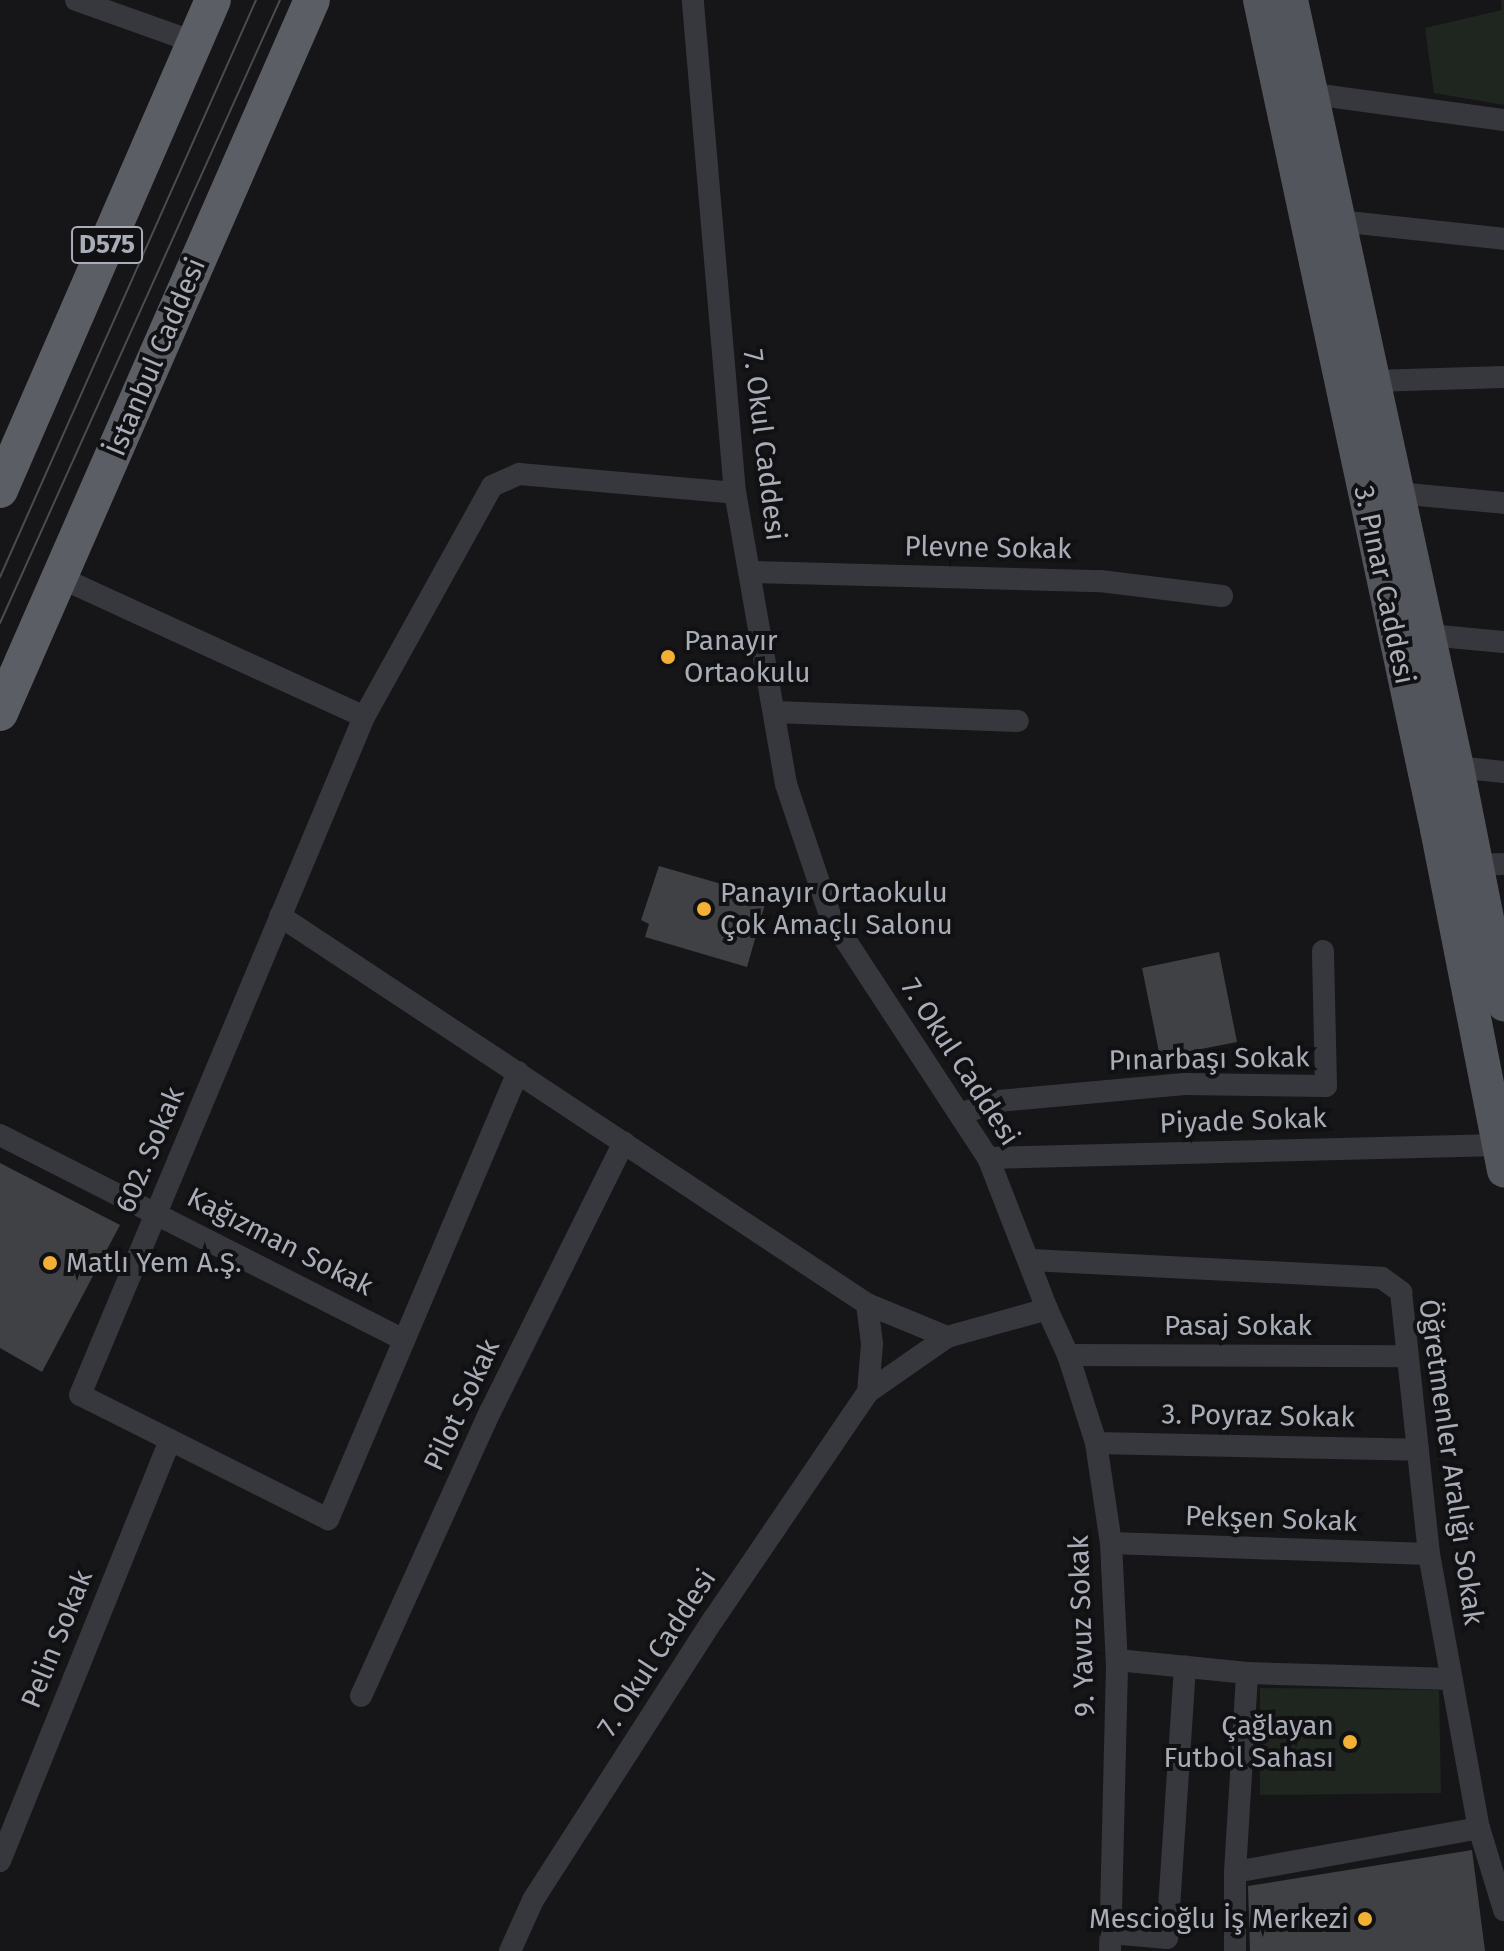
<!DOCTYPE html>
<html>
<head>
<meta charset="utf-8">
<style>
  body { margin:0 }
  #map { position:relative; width:1504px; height:1951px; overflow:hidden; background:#161618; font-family:"Fira Sans",sans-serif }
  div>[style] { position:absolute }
  .green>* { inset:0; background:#1e261f }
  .building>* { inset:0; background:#404145 }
  .minor>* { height:22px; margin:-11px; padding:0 11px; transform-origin:11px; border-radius:11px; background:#37383d }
  .primary>* { height:34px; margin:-17px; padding:0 17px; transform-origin:17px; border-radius:17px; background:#53555c }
  .trunk>* { height:36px; margin:-18px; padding:0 18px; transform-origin:18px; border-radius:18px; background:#5b5e65 }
  .tram>* { height:2px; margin:-1px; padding:0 1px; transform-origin:1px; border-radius:1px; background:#4a4c52 }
  .dots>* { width:22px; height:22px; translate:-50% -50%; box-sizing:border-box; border:4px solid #111113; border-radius:50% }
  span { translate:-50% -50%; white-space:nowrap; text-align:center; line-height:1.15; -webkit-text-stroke:8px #111113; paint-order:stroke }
  .shield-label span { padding:2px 6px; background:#111113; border:2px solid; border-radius:6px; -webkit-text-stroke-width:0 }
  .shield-label { font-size:26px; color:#a8adb8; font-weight:700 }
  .street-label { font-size:28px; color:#a8adb8 }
  .poi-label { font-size:28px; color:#a8adb8 }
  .left { translate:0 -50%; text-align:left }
  .right { translate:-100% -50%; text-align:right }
</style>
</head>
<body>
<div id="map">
  <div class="green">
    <i style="clip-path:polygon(1501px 0,1504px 0,1504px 105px,1434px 93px,1425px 28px,1502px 10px)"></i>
    <i style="clip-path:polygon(1260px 1688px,1439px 1690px,1441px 1793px,1260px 1795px)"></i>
  </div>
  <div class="building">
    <i style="clip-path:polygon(659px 866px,767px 897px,747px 967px,645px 937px,649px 924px,641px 920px)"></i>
    <i style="clip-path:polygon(1219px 952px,1237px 1042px,1160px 1057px,1142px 968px)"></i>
    <i style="clip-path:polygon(0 1163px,120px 1225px,42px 1372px,0 1348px)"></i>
    <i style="clip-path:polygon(1472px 1850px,1485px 1951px,1250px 1951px,1248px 1886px)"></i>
  </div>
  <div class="minor">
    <i style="left:76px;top:0;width:125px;rotate:19.6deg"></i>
    <i style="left:1313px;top:94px;width:193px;rotate:7.8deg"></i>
    <i style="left:1339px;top:221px;width:166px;rotate:6.2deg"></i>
    <i style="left:1373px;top:381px;width:131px;rotate:-1.7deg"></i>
    <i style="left:1397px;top:493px;width:107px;rotate:5.3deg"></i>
    <i style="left:751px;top:572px;width:349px;rotate:1.5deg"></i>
    <i style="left:1100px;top:581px;width:123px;rotate:7deg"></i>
    <i style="left:61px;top:578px;width:333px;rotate:24.6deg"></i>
    <i style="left:1429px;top:635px;width:75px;rotate:5.3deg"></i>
    <i style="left:774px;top:712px;width:244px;rotate:2.1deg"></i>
    <i style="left:1457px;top:767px;width:47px;rotate:6.1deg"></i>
    <i style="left:1474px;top:865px;width:30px;rotate:-2deg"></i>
    <i style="left:280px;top:916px;width:704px;rotate:33.46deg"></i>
    <i style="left:867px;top:1304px;width:87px;rotate:22.4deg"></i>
    <i style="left:518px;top:1072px;width:486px;rotate:113deg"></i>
    <i style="left:328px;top:1519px;width:277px;rotate:-153.4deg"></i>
    <i style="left:80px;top:1395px;width:735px;rotate:-67.27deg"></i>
    <i style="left:364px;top:717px;width:264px;rotate:-61deg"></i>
    <i style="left:492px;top:486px;width:30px;rotate:-24deg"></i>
    <i style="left:519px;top:474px;width:217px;rotate:5deg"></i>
    <i style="left:960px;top:1114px;width:40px;rotate:-18.9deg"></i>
    <i style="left:998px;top:1101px;width:187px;rotate:-5.2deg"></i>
    <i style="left:1184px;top:1084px;width:142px;rotate:0.8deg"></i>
    <i style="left:1326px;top:1086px;width:135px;rotate:-91.3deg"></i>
    <i style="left:0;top:1135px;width:453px;rotate:26.9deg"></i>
    <i style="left:988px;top:1158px;width:511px;rotate:-1.46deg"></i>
    <i style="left:1031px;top:1260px;width:351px;rotate:2.9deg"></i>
    <i style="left:1382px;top:1278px;width:24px;rotate:36deg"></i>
    <i style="left:1401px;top:1292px;width:263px;rotate:83.9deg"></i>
    <i style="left:1429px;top:1554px;width:279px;rotate:79.7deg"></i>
    <i style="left:1479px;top:1828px;width:86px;rotate:73deg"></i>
    <i style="left:867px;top:1304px;width:40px;rotate:82.9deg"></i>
    <i style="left:872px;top:1344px;width:48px;rotate:94.8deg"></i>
    <i style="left:1047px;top:1309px;width:51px;rotate:65.5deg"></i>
    <i style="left:1068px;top:1355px;width:92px;rotate:72.3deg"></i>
    <i style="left:1096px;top:1443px;width:101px;rotate:81.5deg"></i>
    <i style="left:1111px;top:1543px;width:123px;rotate:87.2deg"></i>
    <i style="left:1117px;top:1666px;width:285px;rotate:91.4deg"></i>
    <i style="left:1068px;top:1355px;width:339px;rotate:0.2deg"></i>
    <i style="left:1096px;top:1443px;width:322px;rotate:1.2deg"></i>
    <i style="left:1111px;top:1543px;width:318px;rotate:2deg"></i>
    <i style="left:1117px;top:1660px;width:131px;rotate:5.7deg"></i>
    <i style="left:1247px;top:1673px;width:205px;rotate:1.7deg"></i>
    <i style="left:361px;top:1696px;width:312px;rotate:-65.6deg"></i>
    <i style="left:490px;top:1412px;width:301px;rotate:-63.6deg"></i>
    <i style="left:0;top:1861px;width:454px;rotate:-68deg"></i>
    <i style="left:1235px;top:1872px;width:248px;rotate:-10.2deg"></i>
    <i style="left:1111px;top:1933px;width:56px;rotate:5.1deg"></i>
    <i style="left:1167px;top:1938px;width:272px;rotate:-86.2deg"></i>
    <i style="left:510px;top:1951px;width:56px;rotate:-65.7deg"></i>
    <i style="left:533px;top:1900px;width:333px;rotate:-57.3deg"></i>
    <i style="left:713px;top:1620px;width:276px;rotate:-55.8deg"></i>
    <i style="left:868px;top:1392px;width:96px;rotate:-34.8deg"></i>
    <i style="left:947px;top:1337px;width:104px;rotate:-15.6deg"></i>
    <i style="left:1047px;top:1309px;width:162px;rotate:-111.3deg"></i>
    <i style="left:988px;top:1158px;width:287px;rotate:-123.2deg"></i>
    <i style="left:831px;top:918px;width:141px;rotate:-108.6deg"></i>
    <i style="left:786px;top:784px;width:295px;rotate:-99.9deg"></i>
    <i style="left:735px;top:493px;width:495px;rotate:-94.9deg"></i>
    <i style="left:1235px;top:1951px;width:79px;rotate:-90deg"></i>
    <i style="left:1235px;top:1872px;width:199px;rotate:-86.5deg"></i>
  </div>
  <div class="primary">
    <i style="left:1260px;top:0;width:848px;rotate:77.95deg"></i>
    <i style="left:1437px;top:829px;width:348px;rotate:78.9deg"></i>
    <i style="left:1291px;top:0;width:785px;rotate:77.79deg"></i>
    <i style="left:1457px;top:767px;width:242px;rotate:78.8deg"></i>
  </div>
  <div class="trunk">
    <i style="left:0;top:490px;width:534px;rotate:-66.51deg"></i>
    <i style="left:0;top:713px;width:778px;rotate:-66.37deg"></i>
  </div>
  <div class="tram">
    <i style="left:0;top:577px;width:631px;rotate:-66.07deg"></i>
    <i style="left:0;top:623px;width:683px;rotate:-65.8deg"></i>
  </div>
  <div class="dots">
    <i style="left:668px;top:657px;background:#f2b134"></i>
    <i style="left:704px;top:909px;background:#f2b134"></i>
    <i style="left:50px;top:1263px;background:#f2b134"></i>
    <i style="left:1350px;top:1742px;background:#f2b134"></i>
    <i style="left:1365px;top:1919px;background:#f2b134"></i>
  </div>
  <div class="shield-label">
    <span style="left:107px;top:245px">D575</span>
  </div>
  <div class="street-label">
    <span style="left:156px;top:357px;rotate:-67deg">İstanbul Caddesi</span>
    <span style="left:764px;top:445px;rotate:83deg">7. Okul Caddesi</span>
    <span style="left:988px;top:548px;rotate:1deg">Plevne Sokak</span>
    <span style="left:1384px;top:585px;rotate:78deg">3. Pınar Caddesi</span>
    <span style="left:1209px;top:1059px;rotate:-1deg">Pınarbaşı Sokak</span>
    <span style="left:960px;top:1062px;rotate:57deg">7. Okul Caddesi</span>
    <span style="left:1243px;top:1121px;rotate:-2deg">Piyade Sokak</span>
    <span style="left:150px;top:1150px;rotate:-67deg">602. Sokak</span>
    <span style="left:280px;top:1242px;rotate:27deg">Kağızman Sokak</span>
    <span style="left:1238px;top:1326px">Pasaj Sokak</span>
    <span style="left:462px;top:1405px;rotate:-65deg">Pilot Sokak</span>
    <span style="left:1258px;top:1416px;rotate:1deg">3. Poyraz Sokak</span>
    <span style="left:1451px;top:1462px;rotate:82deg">Öğretmenler Aralığı Sokak</span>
    <span style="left:1271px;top:1519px;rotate:2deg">Pekşen Sokak</span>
    <span style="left:1082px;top:1626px;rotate:-92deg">9. Yavuz Sokak</span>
    <span style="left:57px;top:1639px;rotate:-68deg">Pelin Sokak</span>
    <span style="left:657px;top:1653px;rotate:-57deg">7. Okul Caddesi</span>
  </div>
  <div class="poi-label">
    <span class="left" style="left:684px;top:657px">Panayır<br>Ortaokulu</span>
    <span class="left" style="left:720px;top:909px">Panayır Ortaokulu<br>Çok Amaçlı Salonu</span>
    <span class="left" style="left:66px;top:1263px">Matlı Yem A.Ş.</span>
    <span class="right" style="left:1334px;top:1742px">Çağlayan<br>Futbol Sahası</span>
    <span class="right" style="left:1349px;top:1919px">Mescioğlu İş Merkezi</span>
  </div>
</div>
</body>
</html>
